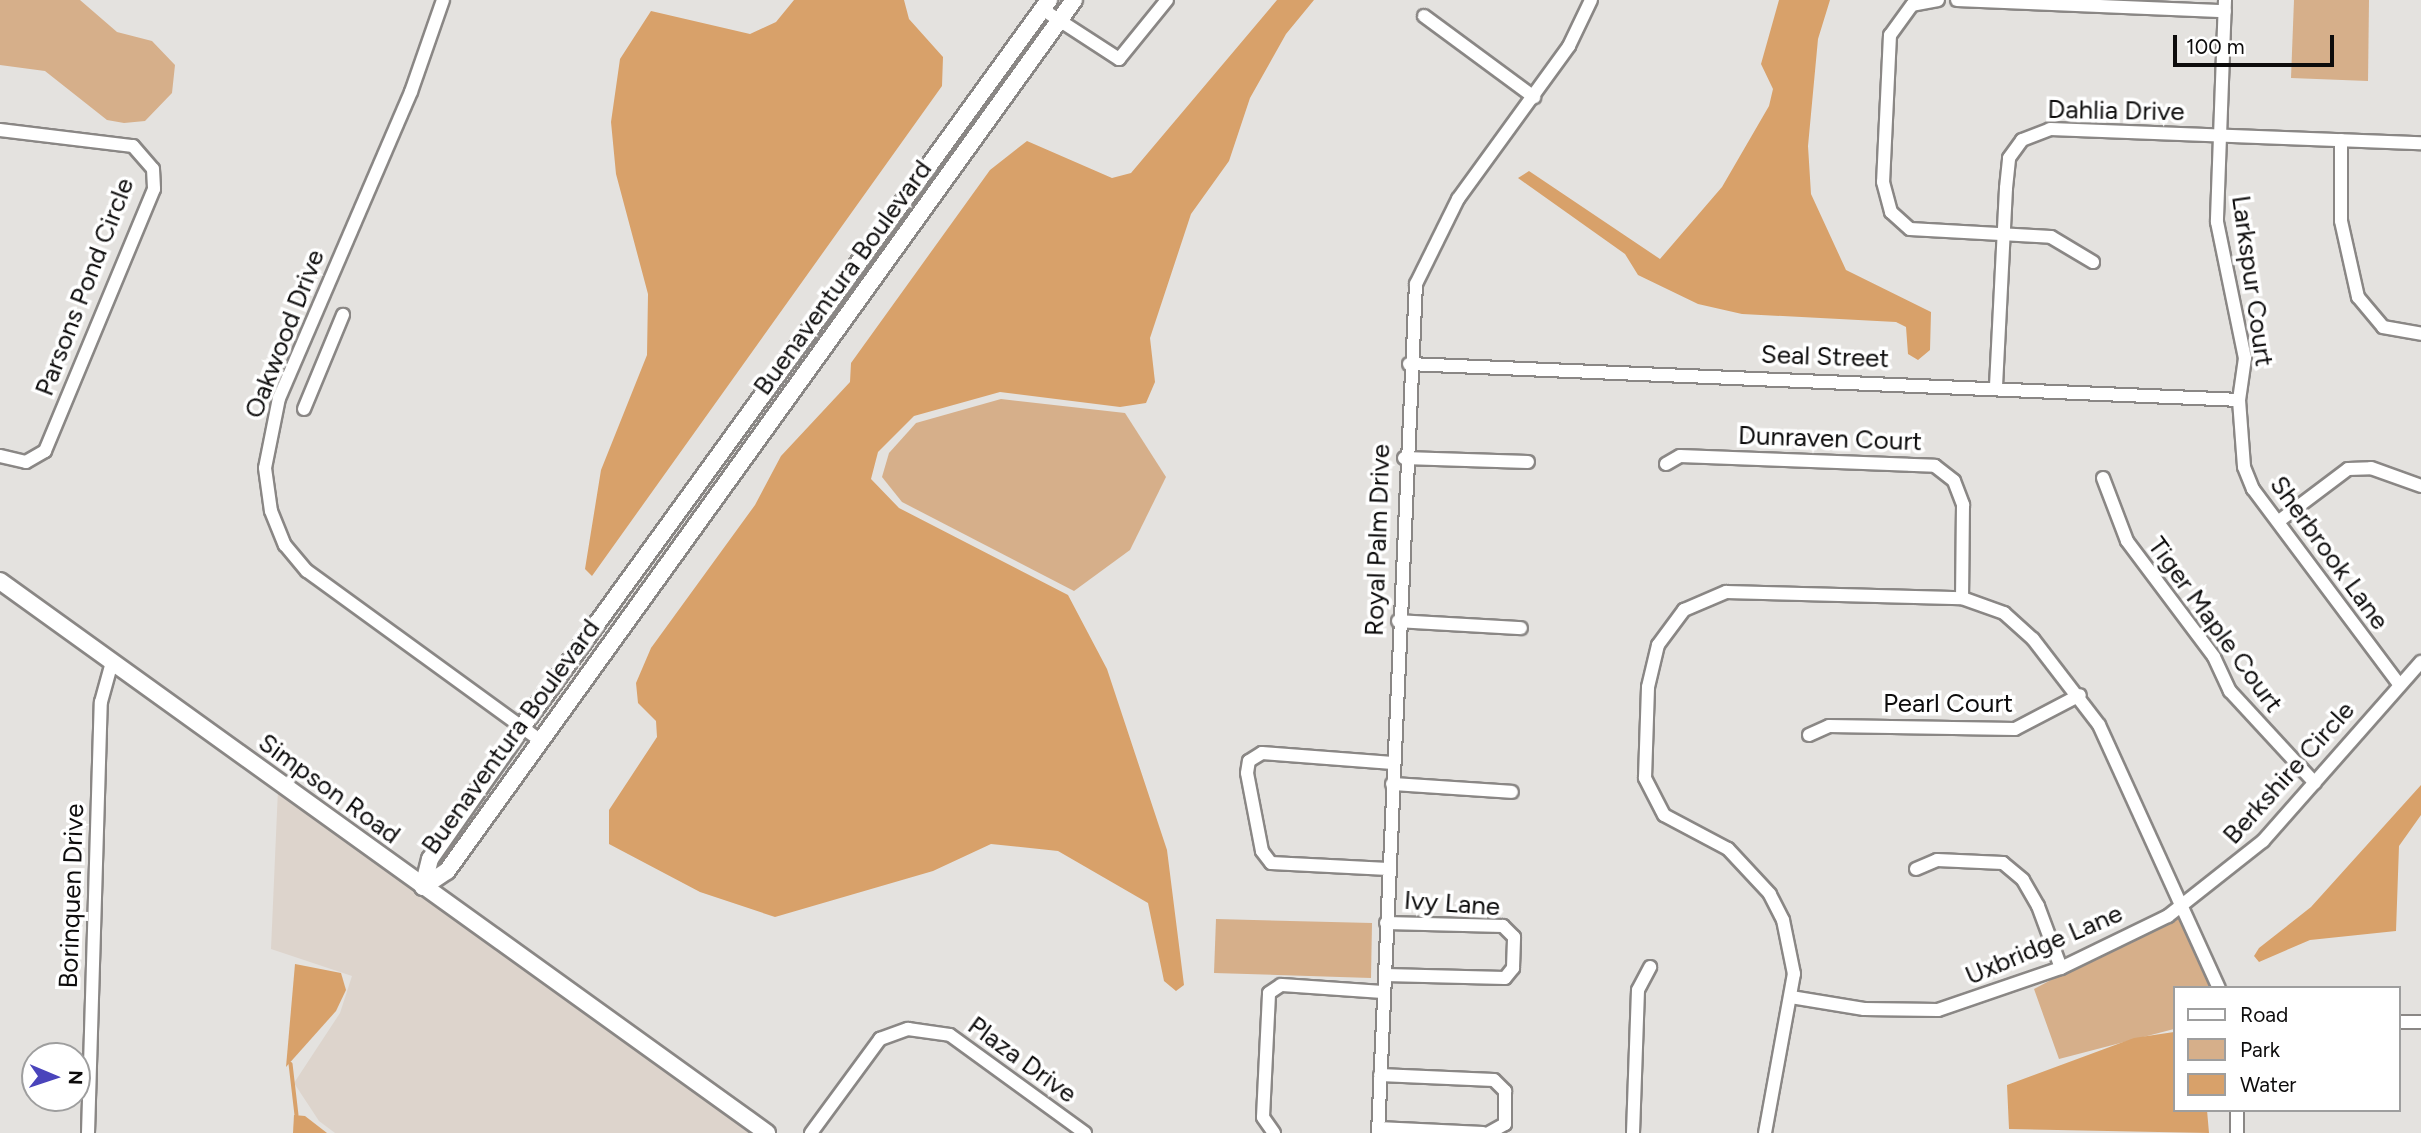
<!DOCTYPE html>
<html>
<head>
<meta charset="utf-8">
<style>
  body { margin:0 }
  #map { position:relative; width:2421px; height:1133px; overflow:hidden; background:#e4e2df; font-family:Figtree,sans-serif }
  div>[style] { position:absolute }
  .built>* { inset:0; background:#ddd4cc }
  .green>* { inset:0; background:#d6af8a }
  .water>* { inset:0; background:#d8a16a }
  .stream>* { height:3.5px; margin:-1.75px; padding:0 1.75px; transform-origin:1.75px; border-radius:1.75px; background:#d8a16a }
  .roads { filter:drop-shadow(2px 0 #8a8785) drop-shadow(-2px 0 #8a8785) drop-shadow(0 2px #8a8785) drop-shadow(0 -2px #8a8785) }
  .minor>* { height:12px; margin:-6px; padding:0 6px; transform-origin:6px; border-radius:6px; background:#fff }
  .major>* { height:16px; margin:-8px; padding:0 8px; transform-origin:8px; border-radius:8px; background:#fff }
  span { translate:-50% -50%; white-space:nowrap; text-align:center; line-height:1.15; -webkit-text-stroke:7px #fff; paint-order:stroke }
  .street-label { font-size:26px; color:#0d0c0c }
  .legend { position:absolute; left:2173px; top:986px; width:228px; height:126px; box-sizing:border-box; background:#fff; border:2px solid #9e9e9e; margin:0; padding:9px 12px; list-style:none; font-size:21px; color:#0d0c0c }
  .legend li { display:flex; align-items:center; gap:14px; height:35px }
  .legend b { width:35px; border:2px solid #9e9e9e }
  .north { position:absolute; left:21px; top:1042px; width:70px; height:70px; box-sizing:border-box; background:#fff; border:2px solid #9e9e9e; border-radius:50%; rotate:92deg; font-size:19px; font-weight:700; line-height:28px; text-align:center; color:#0d0c0c }
  .north::after { content:''; display:block; margin:auto; width:24px; height:32px; background:#4a44bb; clip-path:polygon(50% 0,100% 100%,50% 72%,0 100%) }
  .scale { position:absolute; left:2173px; top:35px; width:161px; height:32px; box-sizing:border-box; border:4px solid #0d0c0c; border-top:0; padding-left:9px; font-size:21px; line-height:24px; white-space:nowrap; color:#0d0c0c; -webkit-text-stroke:5px #fff; paint-order:stroke }
</style>
</head>
<body>
<div id="map">
  <div class="built">
    <i style="clip-path:polygon(278px 789px,415px 892px,757px 1133px,335px 1133px,319px 1121px,294px 1083px,340px 1013px,352px 976px,271px 949px)"></i>
  </div>
  <div class="green">
    <i style="clip-path:polygon(0 0,80px 0,117px 32px,152px 41px,175px 65px,172px 93px,145px 121px,124px 123px,107px 120px,45px 71px,0 65px)"></i>
    <i style="clip-path:polygon(2294px 0,2369px 0,2368px 81px,2291px 78px)"></i>
    <i style="clip-path:polygon(1001px 399px,1125px 413px,1166px 477px,1130px 550px,1074px 591px,902px 502px,882px 477px,889px 453px,916px 423px)"></i>
    <i style="clip-path:polygon(2181px 911px,2210px 988px,2174px 988px,2174px 1029px,2059px 1059px,2034px 989px)"></i>
    <i style="clip-path:polygon(1216px 919px,1372px 923px,1371px 978px,1214px 973px)"></i>
  </div>
  <div class="water">
    <i style="clip-path:polygon(794px 0,904px 0,909px 19px,943px 57px,942px 86px,592px 576px,585px 569px,601px 470px,647px 355px,648px 294px,616px 174px,611px 122px,620px 59px,651px 11px,750px 34px,776px 22px)"></i>
    <i style="clip-path:polygon(1277px 0,1314px 0,1286px 34px,1250px 98px,1229px 161px,1191px 214px,1150px 338px,1155px 382px,1146px 403px,1120px 407px,1000px 392px,914px 416px,878px 452px,871px 479px,899px 508px,1068px 595px,1107px 669px,1167px 850px,1184px 985px,1176px 991px,1164px 981px,1148px 903px,1058px 851px,991px 844px,933px 871px,775px 917px,700px 892px,609px 844px,609px 810px,657px 737px,656px 721px,638px 703px,636px 683px,651px 648px,755px 505px,781px 456px,850px 382px,851px 363px,990px 170px,1027px 141px,1112px 178px,1131px 173px)"></i>
    <i style="clip-path:polygon(1779px 0,1830px 0,1818px 39px,1808px 146px,1811px 194px,1846px 270px,1931px 312px,1930px 350px,1918px 360px,1908px 354px,1906px 327px,1896px 322px,1742px 314px,1698px 304px,1638px 275px,1625px 254px,1518px 178px,1529px 171px,1660px 259px,1722px 187px,1769px 106px,1773px 89px,1761px 64px)"></i>
    <i style="clip-path:polygon(2421px 785px,2421px 815px,2399px 846px,2396px 931px,2310px 940px,2259px 962px,2254px 956px,2259px 948px,2311px 907px)"></i>
    <i style="clip-path:polygon(295px 964px,341px 973px,346px 990px,336px 1011px,286px 1067px)"></i>
    <i style="clip-path:polygon(2174px 1032px,2174px 1110px,2207px 1110px,2209px 1133px,2009px 1129px,2007px 1085px,2134px 1038px)"></i>
    <i style="clip-path:polygon(294px 1115px,305px 1116px,327px 1133px,293px 1133px)"></i>
  </div>
  <div class="stream">
    <i style="left:291px;top:1064px;width:51px;rotate:83.3deg"></i>
  </div>
  <div class="roads">
    <div class="minor">
      <i style="left:443px;top:0;width:97px;rotate:109.2deg"></i>
      <i style="left:411px;top:92px;width:333px;rotate:113.3deg"></i>
      <i style="left:279px;top:398px;width:71px;rotate:101.3deg"></i>
      <i style="left:265px;top:468px;width:43px;rotate:82.1deg"></i>
      <i style="left:271px;top:511px;width:37px;rotate:68deg"></i>
      <i style="left:285px;top:545px;width:34px;rotate:50deg"></i>
      <i style="left:307px;top:571px;width:289px;rotate:36deg"></i>
      <i style="left:1938px;top:0;width:26px;rotate:169deg"></i>
      <i style="left:1912px;top:5px;width:37px;rotate:126deg"></i>
      <i style="left:1890px;top:35px;width:147px;rotate:92.7deg"></i>
      <i style="left:1883px;top:182px;width:31px;rotate:75deg"></i>
      <i style="left:1891px;top:212px;width:25px;rotate:42deg"></i>
      <i style="left:1910px;top:229px;width:141px;rotate:3.2deg"></i>
      <i style="left:2051px;top:237px;width:49px;rotate:30.8deg"></i>
      <i style="left:1957px;top:0;width:268px;rotate:2.4deg"></i>
      <i style="left:2225px;top:0;width:222px;rotate:92.1deg"></i>
      <i style="left:2217px;top:222px;width:139px;rotate:78.4deg"></i>
      <i style="left:2245px;top:358px;width:42px;rotate:98.1deg"></i>
      <i style="left:2239px;top:400px;width:67px;rotate:85.7deg"></i>
      <i style="left:2244px;top:467px;width:24px;rotate:68deg"></i>
      <i style="left:2253px;top:489px;width:242px;rotate:53.2deg"></i>
      <i style="left:1042px;top:9px;width:92px;rotate:33deg"></i>
      <i style="left:1119px;top:59px;width:76px;rotate:-50.9deg"></i>
      <i style="left:1424px;top:16px;width:137px;rotate:36.4deg"></i>
      <i style="left:0;top:130px;width:134px;rotate:6.9deg"></i>
      <i style="left:133px;top:146px;width:30px;rotate:49deg"></i>
      <i style="left:153px;top:169px;width:20px;rotate:87deg"></i>
      <i style="left:154px;top:189px;width:284px;rotate:112.6deg"></i>
      <i style="left:45px;top:451px;width:22px;rotate:150deg"></i>
      <i style="left:26px;top:462px;width:27px;rotate:-167deg"></i>
      <i style="left:2341px;top:140px;width:81px;rotate:90deg"></i>
      <i style="left:2341px;top:221px;width:78px;rotate:77.4deg"></i>
      <i style="left:2358px;top:297px;width:39px;rotate:50deg"></i>
      <i style="left:2383px;top:327px;width:39px;rotate:10deg"></i>
      <i style="left:1409px;top:364px;width:831px;rotate:2.48deg"></i>
      <i style="left:1996px;top:386px;width:198px;rotate:-87.1deg"></i>
      <i style="left:2006px;top:188px;width:30px;rotate:-84deg"></i>
      <i style="left:2009px;top:158px;width:22px;rotate:-54deg"></i>
      <i style="left:2022px;top:140px;width:30px;rotate:-21deg"></i>
      <i style="left:2050px;top:129px;width:371px;rotate:2.2deg"></i>
      <i style="left:304px;top:409px;width:102px;rotate:-67.5deg"></i>
      <i style="left:1404px;top:458px;width:124px;rotate:1.8deg"></i>
      <i style="left:1666px;top:464px;width:16px;rotate:-30deg"></i>
      <i style="left:1680px;top:456px;width:255px;rotate:2.2deg"></i>
      <i style="left:1935px;top:466px;width:24px;rotate:38deg"></i>
      <i style="left:1954px;top:481px;width:26px;rotate:69deg"></i>
      <i style="left:1963px;top:505px;width:93px;rotate:90.6deg"></i>
      <i style="left:2103px;top:478px;width:67px;rotate:69.1deg"></i>
      <i style="left:2127px;top:541px;width:145px;rotate:53.1deg"></i>
      <i style="left:2214px;top:657px;width:38px;rotate:65deg"></i>
      <i style="left:2230px;top:691px;width:125px;rotate:47.3deg"></i>
      <i style="left:2279px;top:521px;width:86px;rotate:-37deg"></i>
      <i style="left:2348px;top:469px;width:23px;rotate:-2deg"></i>
      <i style="left:2371px;top:468px;width:53px;rotate:19.8deg"></i>
      <i style="left:1398px;top:621px;width:123px;rotate:3.3deg"></i>
      <i style="left:1809px;top:735px;width:22px;rotate:-24deg"></i>
      <i style="left:1829px;top:726px;width:186px;rotate:0.9deg"></i>
      <i style="left:2015px;top:729px;width:73px;rotate:-27.6deg"></i>
      <i style="left:1392px;top:784px;width:120px;rotate:3.8deg"></i>
      <i style="left:1388px;top:869px;width:117px;rotate:-177.1deg"></i>
      <i style="left:1271px;top:863px;width:15px;rotate:-127deg"></i>
      <i style="left:1262px;top:851px;width:79px;rotate:-100.9deg"></i>
      <i style="left:1247px;top:773px;width:12px;rotate:-81deg"></i>
      <i style="left:1249px;top:761px;width:15px;rotate:-32deg"></i>
      <i style="left:1262px;top:753px;width:131px;rotate:4.4deg"></i>
      <i style="left:1916px;top:869px;width:23px;rotate:-23deg"></i>
      <i style="left:1937px;top:860px;width:66px;rotate:2.6deg"></i>
      <i style="left:2003px;top:863px;width:26px;rotate:40deg"></i>
      <i style="left:2023px;top:880px;width:30px;rotate:60deg"></i>
      <i style="left:2038px;top:906px;width:66px;rotate:69.6deg"></i>
      <i style="left:1385px;top:975px;width:120px;rotate:1.4deg"></i>
      <i style="left:1505px;top:978px;width:13px;rotate:-51deg"></i>
      <i style="left:1513px;top:968px;width:31px;rotate:-88deg"></i>
      <i style="left:1514px;top:937px;width:16px;rotate:-135deg"></i>
      <i style="left:1503px;top:926px;width:117px;rotate:-178.5deg"></i>
      <i style="left:1791px;top:997px;width:74px;rotate:9.3deg"></i>
      <i style="left:1864px;top:1009px;width:74px;rotate:0.8deg"></i>
      <i style="left:1938px;top:1010px;width:130px;rotate:-18.9deg"></i>
      <i style="left:2061px;top:968px;width:119px;rotate:-25.9deg"></i>
      <i style="left:2168px;top:916px;width:121px;rotate:-38.3deg"></i>
      <i style="left:2263px;top:841px;width:239px;rotate:-48.6deg"></i>
      <i style="left:2398px;top:1022px;width:23px"></i>
      <i style="left:1380px;top:1075px;width:114px;rotate:2.5deg"></i>
      <i style="left:1494px;top:1080px;width:16px;rotate:45deg"></i>
      <i style="left:1505px;top:1091px;width:33px;rotate:90deg"></i>
      <i style="left:1505px;top:1124px;width:18px;rotate:151deg"></i>
      <i style="left:2237px;top:1110px;width:23px;rotate:90deg"></i>
      <i style="left:1378px;top:1128px;width:105px;rotate:2.7deg"></i>
      <i style="left:88px;top:1133px;width:431px;rotate:-88.3deg"></i>
      <i style="left:101px;top:702px;width:41px;rotate:-74.6deg"></i>
      <i style="left:811px;top:1133px;width:117px;rotate:-53.7deg"></i>
      <i style="left:880px;top:1039px;width:30px;rotate:-20deg"></i>
      <i style="left:908px;top:1029px;width:42px;rotate:8.1deg"></i>
      <i style="left:950px;top:1035px;width:167px;rotate:36deg"></i>
      <i style="left:1274px;top:1133px;width:19px;rotate:-125deg"></i>
      <i style="left:1263px;top:1117px;width:124px;rotate:-87.2deg"></i>
      <i style="left:1269px;top:993px;width:14px;rotate:-34deg"></i>
      <i style="left:1281px;top:985px;width:103px;rotate:3.9deg"></i>
      <i style="left:1378px;top:1133px;width:850px;rotate:-87.44deg"></i>
      <i style="left:1416px;top:284px;width:95px;rotate:-63.7deg"></i>
      <i style="left:1458px;top:199px;width:189px;rotate:-54deg"></i>
      <i style="left:1569px;top:46px;width:51px;rotate:-64.4deg"></i>
      <i style="left:1633px;top:1133px;width:143px;rotate:-88deg"></i>
      <i style="left:1638px;top:990px;width:26px;rotate:-62deg"></i>
      <i style="left:1765px;top:1133px;width:162px;rotate:-79.7deg"></i>
      <i style="left:1794px;top:974px;width:55px;rotate:-101.5deg"></i>
      <i style="left:1783px;top:920px;width:29px;rotate:-117deg"></i>
      <i style="left:1770px;top:894px;width:62px;rotate:-133deg"></i>
      <i style="left:1728px;top:849px;width:72px;rotate:-152deg"></i>
      <i style="left:1664px;top:815px;width:42px;rotate:-117.2deg"></i>
      <i style="left:1645px;top:778px;width:91px;rotate:-88.1deg"></i>
      <i style="left:1648px;top:687px;width:43px;rotate:-76.6deg"></i>
      <i style="left:1658px;top:645px;width:44px;rotate:-53.4deg"></i>
      <i style="left:1684px;top:610px;width:46px;rotate:-23.2deg"></i>
      <i style="left:1726px;top:592px;width:236px;rotate:1.5deg"></i>
      <i style="left:1962px;top:598px;width:45px;rotate:19.7deg"></i>
      <i style="left:2004px;top:613px;width:39px;rotate:42deg"></i>
      <i style="left:2033px;top:639px;width:108px;rotate:52.5deg"></i>
      <i style="left:2099px;top:725px;width:289px;rotate:65.5deg"></i>
    </div>
    <div class="major">
      <i style="left:0;top:581px;width:945px;rotate:35.74deg"></i>
      <i style="left:423px;top:887px;width:29px;rotate:-34deg"></i>
      <i style="left:447px;top:871px;width:1073px;rotate:-54.25deg"></i>
      <i style="left:423px;top:887px;width:29px;rotate:-76deg"></i>
      <i style="left:430px;top:859px;width:161px;rotate:-55.1deg"></i>
      <i style="left:522px;top:727px;width:898px;rotate:-54.06deg"></i>
    </div>
  </div>
  <div class="street-label">
    <span style="left:2116px;top:111px;rotate:1deg">Dahlia Drive</span>
    <span style="left:843px;top:278px;rotate:-54deg">Buenaventura Boulevard</span>
    <span style="left:2252px;top:281px;rotate:82deg">Larkspur Court</span>
    <span style="left:85px;top:287px;rotate:-69deg">Parsons Pond Circle</span>
    <span style="left:285px;top:334px;rotate:-69deg">Oakwood Drive</span>
    <span style="left:1825px;top:357px;rotate:2deg">Seal Street</span>
    <span style="left:1830px;top:439px;rotate:2deg">Dunraven Court</span>
    <span style="left:1378px;top:540px;rotate:-88deg">Royal Palm Drive</span>
    <span style="left:2329px;top:553px;rotate:54deg">Sherbrook Lane</span>
    <span style="left:2215px;top:625px;rotate:54deg">Tiger Maple Court</span>
    <span style="left:1948px;top:704px">Pearl Court</span>
    <span style="left:511px;top:737px;rotate:-54deg">Buenaventura Boulevard</span>
    <span style="left:2289px;top:773px;rotate:-48deg">Berkshire Circle</span>
    <span style="left:329px;top:789px;rotate:36deg">Simpson Road</span>
    <span style="left:72px;top:896px;rotate:-88deg">Borinquen Drive</span>
    <span style="left:1452px;top:904px;rotate:4deg">Ivy Lane</span>
    <span style="left:2044px;top:945px;rotate:-23deg">Uxbridge Lane</span>
    <span style="left:1022px;top:1060px;rotate:36deg">Plaza Drive</span>
  </div>
  <ul class="legend">
  <li><b style="height:9px;background:#fff"></b>Road</li>
  <li><b style="height:19px;background:#d6af8a"></b>Park</li>
  <li><b style="height:19px;background:#d8a16a"></b>Water</li>
  </ul>
  <div class="north">N</div>
  <div class="scale">100 m</div>
</div>
</body>
</html>
